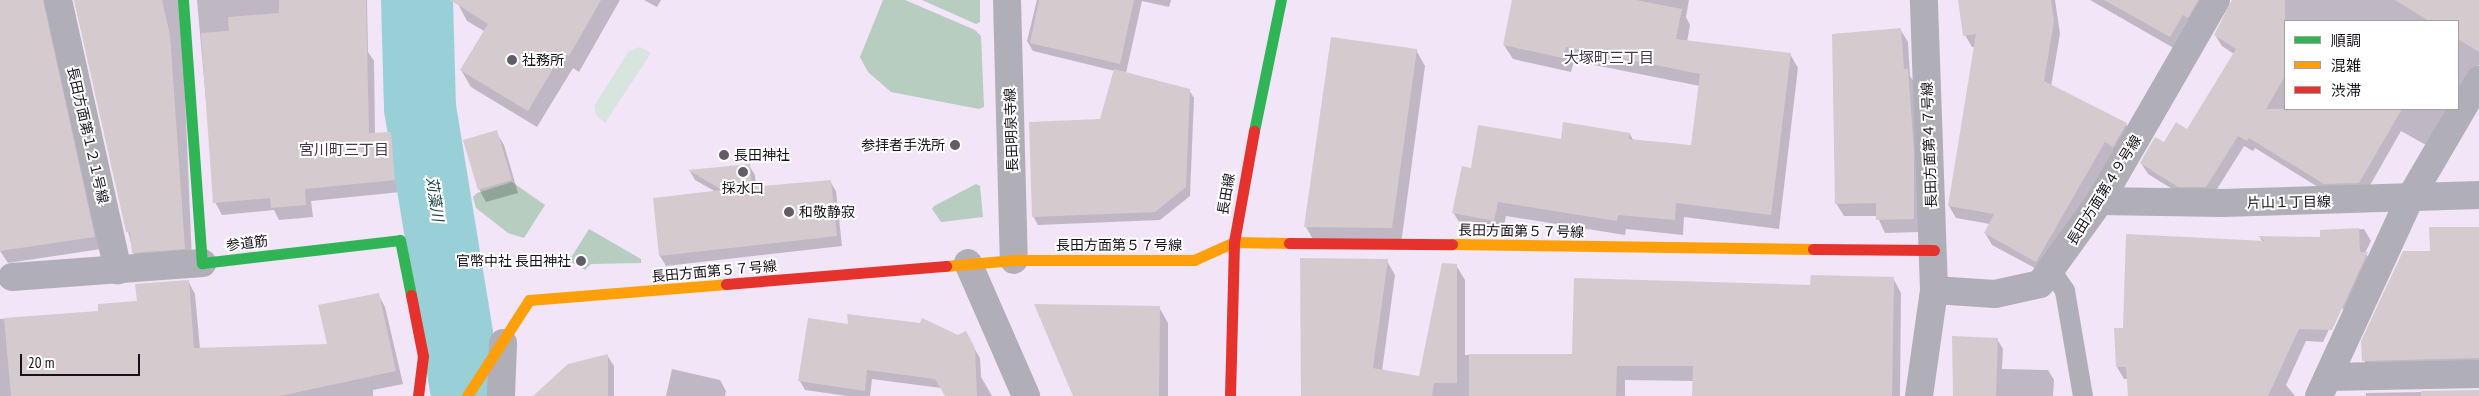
<!DOCTYPE html>
<html>
<head>
<meta charset="utf-8">
<style>
  body { margin:0 }
  #map { position:relative; width:2479px; height:396px; overflow:hidden; background:#f1e5f7; font-family:"PT Sans Narrow","Noto Sans JP",sans-serif }
  div>[style] { position:absolute }
  .green>* { inset:0; background:#d8e4de }
  .forest>* { inset:0; background:#b6cdbf }
  .shadow>* { inset:0; background:#0003 }
  .river>* { height:72px; margin:-36px; padding:0 36px; transform-origin:36px; border-radius:36px; background:#99cfd6 }
  .building>* { inset:0; background:#d5cbce }
  .lane>* { height:20px; margin:-10px; padding:0 10px; transform-origin:10px; border-radius:10px; background:#b0aeb6 }
  .street>* { height:28px; margin:-14px; padding:0 14px; transform-origin:14px; border-radius:14px; background:#b0aeb6 }
  .fast>* { height:11px; margin:-5.5px; padding:0 5.5px; transform-origin:5.5px; border-radius:5.5px; background:#30b455 }
  .slow>* { height:11px; margin:-5.5px; padding:0 5.5px; transform-origin:5.5px; border-radius:5.5px; background:#ff9f0a }
  .jam>* { height:11px; margin:-5.5px; padding:0 5.5px; transform-origin:5.5px; border-radius:5.5px; background:#e5322d }
  .dots>* { width:14px; height:14px; translate:-50% -50%; box-sizing:border-box; border:2px solid #fff; border-radius:50% }
  span { translate:-50% -50%; white-space:nowrap; text-align:center; line-height:1.15; -webkit-text-stroke:4px #fff; paint-order:stroke }
  .poi-label { font-size:14px; color:#18111c }
  .left { translate:0 -50%; text-align:left }
  .right { translate:-100% -50%; text-align:right }
  .street-label { font-size:14px; color:#18111c }
  .neighbourhood-label { font-size:15px; color:#45344d }
  .water-label { font-size:15px; color:#1d4445; font-style:italic }
  .legend { position:absolute; left:2284px; top:20px; width:175px; height:90px; box-sizing:border-box; background:#fff; border:1px solid #a3a0a4; margin:0; padding:6px 9px; list-style:none; font-size:15px; color:#18111c }
  .legend li { display:flex; align-items:center; gap:10px; height:25px }
  .legend b { width:25px; border:1px solid #a3a0a4 }
  .scale { position:absolute; left:20px; top:354px; width:120px; height:22px; box-sizing:border-box; border:2px solid #18111c; border-top:0; padding-left:6px; font-size:15px; line-height:18px; white-space:nowrap; color:#18111c; -webkit-text-stroke:4px #fff; paint-order:stroke }
</style>
</head>
<body>
<div id="map">
  <div class="green">
    <i style="clip-path:polygon(640px 47px,651px 53px,605px 123px,596px 115px,594px 106px,629px 51px)"></i>
  </div>
  <div class="forest">
    <i style="clip-path:polygon(883px 0,905px 0,975px 30px,981px 36px,984px 107px,979px 109px,891px 92px,868px 72px,860px 57px)"></i>
    <i style="clip-path:polygon(922px 0,980px 0,980px 22px,976px 24px)"></i>
    <i style="clip-path:polygon(512px 182px,545px 205px,524px 238px,508px 233px,476px 208px,473px 197px,477px 193px)"></i>
    <i style="clip-path:polygon(976px 184px,980px 186px,983px 217px,941px 222px,932px 209px,934px 206px)"></i>
    <i style="clip-path:polygon(589px 229px,641px 259px,641px 263px,591px 264px,585px 270px,569px 261px)"></i>
  </div>
  <div class="shadow">
    <i style="clip-path:polygon(0 0,57px 0,101px 249px,8px 263px,0 251px)"></i>
    <i style="clip-path:polygon(74px 0,181px 0,192px 261px,140px 265px,133px 252px)"></i>
    <i style="clip-path:polygon(197px 0,367px 0,368px 52px,374px 61px,375px 134px,390px 133px,398px 146px,401px 192px,311px 201px,313px 217px,279px 220px,274px 210px,222px 215px,215px 202px)"></i>
    <i style="clip-path:polygon(460px 0,620px 0,579px 72px,573px 68px,537px 127px,471px 87px,461px 70px,484px 31px,467px 21px,458px 4px)"></i>
    <i style="clip-path:polygon(644px 0,661px 0,657px 7px)"></i>
    <i style="clip-path:polygon(1037px 0,1171px 0,1169px 7px,1142px 1px,1126px 73px,1189px 90px,1194px 98px,1190px 196px,1160px 220px,1038px 225px,1033px 216px,1101px 121px,1115px 71px,1033px 51px,1027px 41px)"></i>
    <i style="clip-path:polygon(1513px 0,1689px 0,1686px 17px,1690px 25px,1687px 42px,1790px 54px,1798px 68px,1779px 229px,1684px 217px,1683px 235px,1626px 229px,1625px 235px,1506px 216px,1502px 235px,1462px 227px,1453px 212px,1472px 170px,1562px 140px,1630px 134px,1633px 140px,1693px 146px,1700px 86px,1574px 61px,1571px 72px,1513px 59px,1504px 45px)"></i>
    <i style="clip-path:polygon(1960px 0,2055px 0,2060px 34px,2051px 87px,2126px 124px,2133px 136px,2044px 273px,1992px 245px,1985px 233px,1990px 224px,1956px 218px,1949px 206px,1975px 47px,1972px 47px,1965px 35px)"></i>
    <i style="clip-path:polygon(2090px 0,2204px 0,2177px 50px)"></i>
    <i style="clip-path:polygon(2247px 0,2479px 0,2479px 64px,2458px 103px,2458px 21px,2285px 21px,2285px 109px,2455px 109px,2433px 149px,2401px 131px,2365px 194px,2331px 195px,2255px 148px,2253px 151px,2244px 146px,2212px 197px,2185px 197px,2148px 174px,2141px 163px,2165px 143px,2188px 131px,2234px 54px,2222px 46px,2215px 35px)"></i>
    <i style="clip-path:polygon(1900px 29px,1908px 42px,1910px 76px,1915px 83px,1921px 232px,1885px 233px,1877px 216px,1844px 216px,1836px 203px)"></i>
    <i style="clip-path:polygon(1416px 50px,1425px 66px,1401px 244px,1315px 243px,1306px 227px)"></i>
    <i style="clip-path:polygon(496px 132px,504px 145px,518px 193px,486px 202px,479px 189px)"></i>
    <i style="clip-path:polygon(749px 165px,755px 175px,756px 188px,830px 181px,836px 191px,842px 246px,666px 266px,660px 256px,654px 199px,716px 192px,695px 180px,690px 171px)"></i>
    <i style="clip-path:polygon(2479px 228px,2479px 370px,2370px 372px,2364px 360px,2431px 252px)"></i>
    <i style="clip-path:polygon(2364px 229px,2371px 241px,2365px 253px,2375px 265px,2348px 323px,2341px 304px,2323px 342px,2306px 341px,2286px 385px,2295px 396px,2129px 396px,2128px 379px,2124px 379px,2117px 367px,2124px 329px,2263px 242px,2260px 238px,2322px 238px,2321px 231px)"></i>
    <i style="clip-path:polygon(1387px 261px,1395px 275px,1382px 371px,1420px 378px,1456px 265px,1465px 280px,1465px 355px,1574px 355px,1811px 286px,1893px 278px,1901px 293px,1900px 396px,1694px 396px,1694px 381px,1625px 380px,1625px 396px,1302px 396px)"></i>
    <i style="clip-path:polygon(188px 281px,195px 294px,200px 349px,328px 345px,378px 294px,385px 307px,403px 384px,373px 390px,373px 396px,0 396px,0 319px,100px 312px,138px 302px)"></i>
    <i style="clip-path:polygon(1159px 307px,1168px 323px,1168px 396px,1074px 396px)"></i>
    <i style="clip-path:polygon(965px 333px,980px 358px,981px 377px,992px 396px,947px 396px,941px 388px,872px 379px,870px 396px,847px 396px,805px 390px,800px 381px)"></i>
    <i style="clip-path:polygon(1997px 339px,2003px 349px,2002px 369px,2048px 370px,2054px 380px,2053px 396px,1954px 396px)"></i>
    <i style="clip-path:polygon(607px 355px,614px 366px,614px 396px,534px 396px)"></i>
    <i style="clip-path:polygon(672px 369px,720px 380px,726px 391px,725px 396px,666px 396px)"></i>
    <i style="clip-path:polygon(2477px 391px,2479px 396px,2366px 396px,2366px 393px)"></i>
  </div>
  <div class="river">
    <i style="left:417px;top:0;width:108px;rotate:88.4deg"></i>
    <i style="left:420px;top:108px;width:292px;rotate:80.7deg"></i>
  </div>
  <div class="building">
    <i style="clip-path:polygon(0 0,43px 0,95px 237px,0 251px)"></i>
    <i style="clip-path:polygon(74px 0,162px 0,170px 35px,185px 249px,132px 253px,130px 232px,126px 232px)"></i>
    <i style="clip-path:polygon(279px 0,366px 0,369px 133px,391px 132px,395px 180px,305px 189px,306px 205px,271px 208px,270px 198px,213px 203px,201px 33px,229px 31px,228px 17px,279px 13px)"></i>
    <i style="clip-path:polygon(450px 0,601px 0,569px 56px,563px 52px,528px 111px,460px 70px,488px 24px)"></i>
    <i style="clip-path:polygon(1039px 0,1134px 0,1120px 64px,1030px 43px)"></i>
    <i style="clip-path:polygon(1512px 0,1636px 0,1682px 9px,1676px 39px,1791px 53px,1771px 215px,1676px 203px,1675px 220px,1618px 215px,1617px 221px,1498px 202px,1494px 221px,1452px 213px,1462px 166px,1471px 168px,1478px 125px,1561px 139px,1563px 122px,1630px 133px,1629px 139px,1691px 145px,1700px 74px,1566px 47px,1563px 58px,1503px 45px)"></i>
    <i style="clip-path:polygon(1958px 0,2051px 0,2054px 21px,2044px 81px,2127px 123px,2113px 147px,2105px 142px,2036px 262px,1984px 233px,1994px 214px,1948px 206px,1976px 34px,1963px 36px)"></i>
    <i style="clip-path:polygon(2104px 0,2198px 0,2188px 18px,2183px 15px,2170px 37px)"></i>
    <i style="clip-path:polygon(2232px 0,2285px 0,2285px 76px,2266px 109px,2402px 109px,2359px 183px,2324px 184px,2249px 138px,2247px 141px,2238px 136px,2206px 187px,2178px 187px,2140px 163px,2155px 137px,2164px 142px,2176px 122px,2187px 129px,2236px 49px,2214px 35px)"></i>
    <i style="clip-path:polygon(2395px 0,2479px 0,2479px 52px,2458px 39px,2458px 21px,2429px 21px)"></i>
    <i style="clip-path:polygon(1901px 28px,1904px 69px,1908px 69px,1914px 152px,1914px 219px,1876px 220px,1876px 203px,1835px 204px,1832px 34px)"></i>
    <i style="clip-path:polygon(1331px 37px,1417px 49px,1392px 228px,1304px 227px)"></i>
    <i style="clip-path:polygon(1114px 69px,1190px 89px,1186px 187px,1155px 212px,1032px 217px,1029px 122px,1100px 119px)"></i>
    <i style="clip-path:polygon(497px 130px,512px 180px,478px 190px,463px 140px)"></i>
    <i style="clip-path:polygon(750px 164px,752px 187px,831px 180px,837px 236px,659px 256px,653px 198px,722px 190px,688px 170px)"></i>
    <i style="clip-path:polygon(2429px 227px,2479px 227px,2479px 358px,2362px 361px,2361px 341px,2403px 251px,2430px 251px)"></i>
    <i style="clip-path:polygon(2359px 228px,2360px 252px,2368px 252px,2332px 330px,2299px 329px,2268px 396px,2128px 396px,2126px 367px,2116px 367px,2114px 328px,2123px 328px,2126px 234px,2265px 241px,2258px 236px,2320px 237px,2320px 230px)"></i>
    <i style="clip-path:polygon(1300px 258px,1388px 259px,1373px 368px,1419px 376px,1442px 263px,1457px 264px,1457px 383px,1434px 383px,1432px 396px,1301px 396px)"></i>
    <i style="clip-path:polygon(1811px 275px,1894px 277px,1892px 396px,1692px 396px,1693px 366px,1617px 366px,1616px 396px,1469px 396px,1469px 354px,1572px 354px,1574px 278px,1810px 285px)"></i>
    <i style="clip-path:polygon(189px 280px,194px 348px,327px 344px,318px 305px,379px 293px,396px 371px,280px 396px,11px 396px,4px 318px,98px 311px,98px 304px,137px 301px,135px 284px)"></i>
    <i style="clip-path:polygon(1034px 304px,1160px 306px,1159px 396px,1073px 396px)"></i>
    <i style="clip-path:polygon(847px 314px,920px 323px,922px 318px,958px 335px,966px 331px,975px 348px,977px 396px,945px 396px,935px 379px,867px 370px,865px 391px,798px 381px,808px 318px,848px 324px)"></i>
    <i style="clip-path:polygon(1952px 336px,1998px 338px,1996px 396px,1953px 396px)"></i>
    <i style="clip-path:polygon(608px 354px,608px 396px,533px 396px,568px 364px)"></i>
    <i style="clip-path:polygon(2479px 390px,2479px 396px,2421px 396px,2421px 391px)"></i>
  </div>
  <div class="lane">
    <i style="left:2051px;top:270px;width:25px;rotate:56deg"></i>
    <i style="left:2065px;top:291px;width:107px;rotate:80.3deg"></i>
  </div>
  <div class="street">
    <i style="left:58px;top:0;width:277px;rotate:77.5deg"></i>
    <i style="left:1007px;top:0;width:260px;rotate:88.5deg"></i>
    <i style="left:2100px;top:201px;width:122px;rotate:0.9deg"></i>
    <i style="left:2222px;top:203px;width:257px;rotate:-1.8deg"></i>
    <i style="left:968px;top:263px;width:145px;rotate:66.4deg"></i>
    <i style="left:12px;top:277px;width:191px;rotate:-4.2deg"></i>
    <i style="left:1934px;top:290px;width:61px;rotate:3.8deg"></i>
    <i style="left:1995px;top:294px;width:46px;rotate:-12.5deg"></i>
    <i style="left:2040px;top:284px;width:102px;rotate:-54.1deg"></i>
    <i style="left:2100px;top:201px;width:232px;rotate:-60deg"></i>
    <i style="left:2328px;top:377px;width:151px;rotate:-1.1deg"></i>
    <i style="left:501px;top:396px;width:53px;rotate:-87.8deg"></i>
    <i style="left:1919px;top:396px;width:107px;rotate:-81.9deg"></i>
    <i style="left:1934px;top:290px;width:290px;rotate:-92deg"></i>
    <i style="left:2319px;top:396px;width:216px;rotate:-65.3deg"></i>
    <i style="left:2409px;top:200px;width:139px;rotate:-59.7deg"></i>
  </div>
  <div class="fast">
    <i style="left:183px;top:0;width:264px;rotate:85.9deg"></i>
    <i style="left:202px;top:263px;width:199px;rotate:-6.6deg"></i>
    <i style="left:400px;top:240px;width:56px;rotate:78.7deg"></i>
    <i style="left:1254px;top:131px;width:134px;rotate:-78.4deg"></i>
  </div>
  <div class="slow">
    <i style="left:1452px;top:244px;width:361px;rotate:0.8deg"></i>
    <i style="left:946px;top:266px;width:68px;rotate:-5deg"></i>
    <i style="left:1014px;top:260px;width:180px"></i>
    <i style="left:1194px;top:260px;width:44px;rotate:-24.2deg"></i>
    <i style="left:1234px;top:242px;width:55px;rotate:1deg"></i>
    <i style="left:467px;top:396px;width:114px;rotate:-57.1deg"></i>
    <i style="left:529px;top:300px;width:198px;rotate:-4.6deg"></i>
  </div>
  <div class="jam">
    <i style="left:1289px;top:243px;width:163px;rotate:0.4deg"></i>
    <i style="left:1813px;top:249px;width:121px;rotate:0.5deg"></i>
    <i style="left:726px;top:284px;width:221px;rotate:-4.7deg"></i>
    <i style="left:411px;top:295px;width:62px;rotate:78.9deg"></i>
    <i style="left:423px;top:356px;width:40px;rotate:97.1deg"></i>
    <i style="left:1230px;top:396px;width:154px;rotate:-88.5deg"></i>
    <i style="left:1234px;top:242px;width:113px;rotate:-79.8deg"></i>
  </div>
  <div class="dots">
    <i style="left:512px;top:60px;background:#645b69"></i>
    <i style="left:955px;top:145px;background:#645b69"></i>
    <i style="left:724px;top:155px;background:#645b69"></i>
    <i style="left:743px;top:172px;background:#645b69"></i>
    <i style="left:789px;top:212px;background:#645b69"></i>
    <i style="left:581px;top:261px;background:#645b69"></i>
  </div>
  <div class="poi-label">
    <span class="left" style="left:522px;top:60px">社務所</span>
    <span class="right" style="left:945px;top:145px">参拝者手洗所</span>
    <span class="left" style="left:734px;top:155px">長田神社</span>
    <span style="left:743px;top:188px">採水口</span>
    <span class="left" style="left:799px;top:212px">和敬静寂</span>
    <span class="right" style="left:571px;top:261px">官幣中社 長田神社</span>
  </div>
  <div class="street-label">
    <span style="left:1011px;top:130px;rotate:-92deg">長田明泉寺線</span>
    <span style="left:88px;top:135px;rotate:77deg">長田方面第１２１号線</span>
    <span style="left:1929px;top:145px;rotate:-92deg">長田方面第４７号線</span>
    <span style="left:2104px;top:190px;rotate:-58deg">長田方面第４９号線</span>
    <span style="left:1226px;top:194px;rotate:-80deg">長田線</span>
    <span style="left:2289px;top:202px;rotate:-1deg">片山１丁目線</span>
    <span style="left:1521px;top:231px;rotate:1deg">長田方面第５７号線</span>
    <span style="left:247px;top:243px;rotate:-7deg">参道筋</span>
    <span style="left:1119px;top:245px">長田方面第５７号線</span>
    <span style="left:714px;top:271px;rotate:-5deg">長田方面第５７号線</span>
  </div>
  <div class="neighbourhood-label">
    <span style="left:1609px;top:58px">大塚町三丁目</span>
    <span style="left:344px;top:150px">宮川町三丁目</span>
  </div>
  <div class="water-label">
    <span style="left:435px;top:199px;rotate:81deg">苅藻川</span>
  </div>
  <ul class="legend">
  <li><b style="height:6px;background:#30b455"></b>順調</li>
  <li><b style="height:6px;background:#ff9f0a"></b>混雑</li>
  <li><b style="height:6px;background:#e5322d"></b>渋滞</li>
  </ul>
  <div class="scale">20 m</div>
</div>
</body>
</html>
